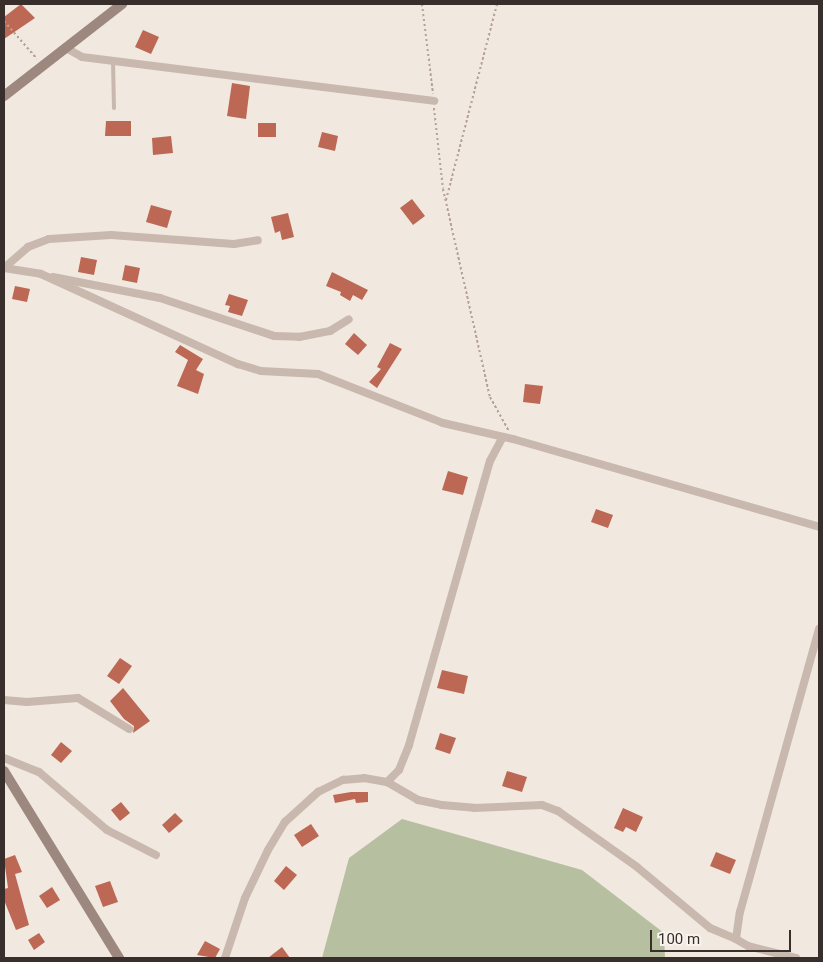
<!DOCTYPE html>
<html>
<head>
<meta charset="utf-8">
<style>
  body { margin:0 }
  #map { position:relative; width:823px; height:962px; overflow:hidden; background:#f1e8e0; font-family:Roboto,sans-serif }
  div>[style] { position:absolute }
  .green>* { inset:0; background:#b7bfa1 }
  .building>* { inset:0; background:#bc6854 }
  .path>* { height:2px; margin-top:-1px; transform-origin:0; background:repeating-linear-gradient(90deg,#b4a297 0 2.5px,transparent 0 5px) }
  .service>* { height:4px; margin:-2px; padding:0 2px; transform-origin:2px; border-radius:2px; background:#c9b8ad }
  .minor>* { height:8px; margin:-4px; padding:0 4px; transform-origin:4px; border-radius:4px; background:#c9b8ad }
  .secondary>* { height:10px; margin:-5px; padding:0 5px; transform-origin:5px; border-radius:5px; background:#9c887e }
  span { translate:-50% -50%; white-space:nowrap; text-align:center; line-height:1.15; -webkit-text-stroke:4px #f9f3ed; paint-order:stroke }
  .frame { position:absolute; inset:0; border:5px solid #382e2b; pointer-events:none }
  .scale { position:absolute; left:650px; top:930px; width:141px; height:22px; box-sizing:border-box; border:2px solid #382e2b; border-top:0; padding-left:6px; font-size:15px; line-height:18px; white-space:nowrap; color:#382e2b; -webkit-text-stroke:4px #f9f3ed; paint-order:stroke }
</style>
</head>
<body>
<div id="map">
  <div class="green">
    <i style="clip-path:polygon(402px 819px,582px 870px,664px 933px,665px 958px,322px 958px,349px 858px)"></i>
  </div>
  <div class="building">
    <i style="clip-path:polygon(21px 4px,35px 18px,4px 39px,4px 17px)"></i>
    <i style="clip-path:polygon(143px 30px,159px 37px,151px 54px,135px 47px)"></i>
    <i style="clip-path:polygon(232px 83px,250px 86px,246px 119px,227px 116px)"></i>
    <i style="clip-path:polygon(106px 121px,131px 121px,131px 136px,105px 136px)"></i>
    <i style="clip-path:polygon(258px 123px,276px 123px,276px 137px,258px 137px)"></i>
    <i style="clip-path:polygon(322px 132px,338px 136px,335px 151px,318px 147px)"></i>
    <i style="clip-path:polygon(171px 136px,173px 153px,153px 155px,152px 138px)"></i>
    <i style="clip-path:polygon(412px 199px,425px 216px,413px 225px,400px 208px)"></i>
    <i style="clip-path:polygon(151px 205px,172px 211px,167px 228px,146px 222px)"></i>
    <i style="clip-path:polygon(288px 213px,294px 237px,282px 240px,280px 231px,275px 233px,271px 217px)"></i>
    <i style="clip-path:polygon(81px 257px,97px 260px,94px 275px,78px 272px)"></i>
    <i style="clip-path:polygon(125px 265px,140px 268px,137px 283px,122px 280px)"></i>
    <i style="clip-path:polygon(332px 272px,368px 290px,362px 300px,353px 295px,350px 301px,340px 295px,341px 292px,326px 286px)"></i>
    <i style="clip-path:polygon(15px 286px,30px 289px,27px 302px,12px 299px)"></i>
    <i style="clip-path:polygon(229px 294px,248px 300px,242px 316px,228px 312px,230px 306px,225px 305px)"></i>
    <i style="clip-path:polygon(354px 333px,367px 345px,358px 355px,345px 344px)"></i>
    <i style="clip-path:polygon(390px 343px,402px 349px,377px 388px,369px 382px,381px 369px,377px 367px)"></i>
    <i style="clip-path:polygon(180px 345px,203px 359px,196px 370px,204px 374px,198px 394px,177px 386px,188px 360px,175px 352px)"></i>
    <i style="clip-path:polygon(525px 384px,543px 386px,540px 404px,523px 402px)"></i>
    <i style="clip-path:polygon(448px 471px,468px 477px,463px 495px,442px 490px)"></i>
    <i style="clip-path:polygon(596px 509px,613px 515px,608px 528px,591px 522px)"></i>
    <i style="clip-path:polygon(120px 658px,132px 666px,119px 684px,107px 676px)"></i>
    <i style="clip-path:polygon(442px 670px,468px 676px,464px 694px,437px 688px)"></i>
    <i style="clip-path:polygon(123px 688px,150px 721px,133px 733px,134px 726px,124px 719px,110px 701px)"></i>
    <i style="clip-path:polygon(440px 733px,456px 738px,450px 754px,435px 749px)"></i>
    <i style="clip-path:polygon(61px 742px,72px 751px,61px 763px,51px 755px)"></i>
    <i style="clip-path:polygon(507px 771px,527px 777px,522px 792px,502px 786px)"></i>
    <i style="clip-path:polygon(351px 792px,368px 792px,368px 802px,356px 803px,355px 799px,335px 803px,333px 795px)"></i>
    <i style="clip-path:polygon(121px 802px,130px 813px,120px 821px,111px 810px)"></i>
    <i style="clip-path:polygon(623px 808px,643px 817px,636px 832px,626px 827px,623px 832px,614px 828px)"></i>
    <i style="clip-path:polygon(175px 813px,183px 821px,169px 833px,162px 825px)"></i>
    <i style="clip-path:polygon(311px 824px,319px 836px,302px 847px,294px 835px)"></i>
    <i style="clip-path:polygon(716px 852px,736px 860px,730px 874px,710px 866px)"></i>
    <i style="clip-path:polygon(15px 855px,22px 872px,15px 874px,29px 925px,16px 930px,4px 900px,4px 889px,8px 888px,4px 859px)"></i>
    <i style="clip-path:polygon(286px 866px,297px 875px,284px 890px,274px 881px)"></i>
    <i style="clip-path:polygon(110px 881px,118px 902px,103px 907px,95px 886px)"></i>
    <i style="clip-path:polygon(52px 887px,60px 900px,47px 908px,39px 896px)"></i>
    <i style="clip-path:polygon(39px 933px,45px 942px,34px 950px,28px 940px)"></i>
    <i style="clip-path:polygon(205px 941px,220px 949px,215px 958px,197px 955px)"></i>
    <i style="clip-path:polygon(282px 947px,290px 958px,268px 958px)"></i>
  </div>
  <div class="path">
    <i style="left:422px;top:4px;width:90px;rotate:83deg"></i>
    <i style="left:4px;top:21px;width:50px;rotate:49deg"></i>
    <i style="left:434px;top:108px;width:81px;rotate:83.7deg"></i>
    <i style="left:443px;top:189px;width:213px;rotate:77.3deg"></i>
    <i style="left:490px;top:397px;width:38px;rotate:61deg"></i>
    <i style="left:446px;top:200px;width:203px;rotate:-75.4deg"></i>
  </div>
  <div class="service">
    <i style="left:113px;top:61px;width:47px;rotate:88.8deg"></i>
  </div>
  <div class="minor">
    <i style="left:66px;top:48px;width:18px;rotate:29deg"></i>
    <i style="left:82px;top:57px;width:355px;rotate:7.1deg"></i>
    <i style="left:4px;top:268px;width:37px;rotate:9deg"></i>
    <i style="left:41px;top:274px;width:217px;rotate:24.6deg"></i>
    <i style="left:238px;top:364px;width:24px;rotate:17deg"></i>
    <i style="left:261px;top:371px;width:57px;rotate:3deg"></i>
    <i style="left:318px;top:374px;width:134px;rotate:21.4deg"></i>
    <i style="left:443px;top:423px;width:72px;rotate:12.9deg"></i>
    <i style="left:513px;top:439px;width:318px;rotate:16deg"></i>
    <i style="left:4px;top:268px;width:32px;rotate:-41deg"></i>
    <i style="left:28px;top:247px;width:22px;rotate:-21deg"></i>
    <i style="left:49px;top:239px;width:62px;rotate:-3.7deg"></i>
    <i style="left:111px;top:235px;width:123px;rotate:4.2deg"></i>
    <i style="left:234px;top:244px;width:24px;rotate:-9deg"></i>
    <i style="left:53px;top:277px;width:109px;rotate:11.1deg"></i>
    <i style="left:160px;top:298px;width:120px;rotate:18.4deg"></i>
    <i style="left:274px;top:336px;width:25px;rotate:2deg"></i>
    <i style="left:299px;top:337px;width:32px;rotate:-11deg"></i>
    <i style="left:330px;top:331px;width:22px;rotate:-32deg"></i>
    <i style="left:4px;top:700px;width:23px;rotate:5deg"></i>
    <i style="left:27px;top:702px;width:51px;rotate:-4.5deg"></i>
    <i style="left:78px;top:698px;width:60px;rotate:31.3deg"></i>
    <i style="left:4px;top:758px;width:38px;rotate:22deg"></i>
    <i style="left:39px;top:772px;width:89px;rotate:40.5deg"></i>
    <i style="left:107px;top:830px;width:55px;rotate:27deg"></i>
    <i style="left:387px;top:782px;width:17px;rotate:-45deg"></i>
    <i style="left:399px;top:770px;width:27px;rotate:-68deg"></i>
    <i style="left:409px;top:745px;width:295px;rotate:-74.1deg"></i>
    <i style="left:490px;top:461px;width:27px;rotate:-62deg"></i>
    <i style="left:225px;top:958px;width:63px;rotate:-71.6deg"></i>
    <i style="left:245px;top:898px;width:53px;rotate:-64.4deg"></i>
    <i style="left:268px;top:850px;width:33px;rotate:-59deg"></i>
    <i style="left:285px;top:822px;width:45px;rotate:-42.3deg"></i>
    <i style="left:318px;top:792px;width:28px;rotate:-26deg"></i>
    <i style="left:343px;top:780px;width:21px;rotate:-5deg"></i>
    <i style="left:364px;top:778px;width:23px;rotate:10deg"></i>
    <i style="left:387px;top:782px;width:36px;rotate:30deg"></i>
    <i style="left:418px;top:800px;width:25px;rotate:12deg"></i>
    <i style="left:442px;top:805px;width:32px;rotate:5deg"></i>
    <i style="left:474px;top:808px;width:68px;rotate:-2.5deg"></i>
    <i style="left:542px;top:805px;width:17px;rotate:21deg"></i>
    <i style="left:558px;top:811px;width:97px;rotate:35.3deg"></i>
    <i style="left:637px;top:867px;width:95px;rotate:39.9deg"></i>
    <i style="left:710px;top:928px;width:28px;rotate:23deg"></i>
    <i style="left:796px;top:958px;width:49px;rotate:-166deg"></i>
    <i style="left:748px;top:946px;width:14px;rotate:-150deg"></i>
    <i style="left:736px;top:939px;width:27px;rotate:-82deg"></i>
    <i style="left:740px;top:912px;width:294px;rotate:-74.4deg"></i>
  </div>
  <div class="secondary">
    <i style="left:4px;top:96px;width:150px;rotate:-37.9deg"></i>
    <i style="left:4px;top:771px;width:220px;rotate:58.4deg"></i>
  </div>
  <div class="frame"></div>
  <div class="scale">100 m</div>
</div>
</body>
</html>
